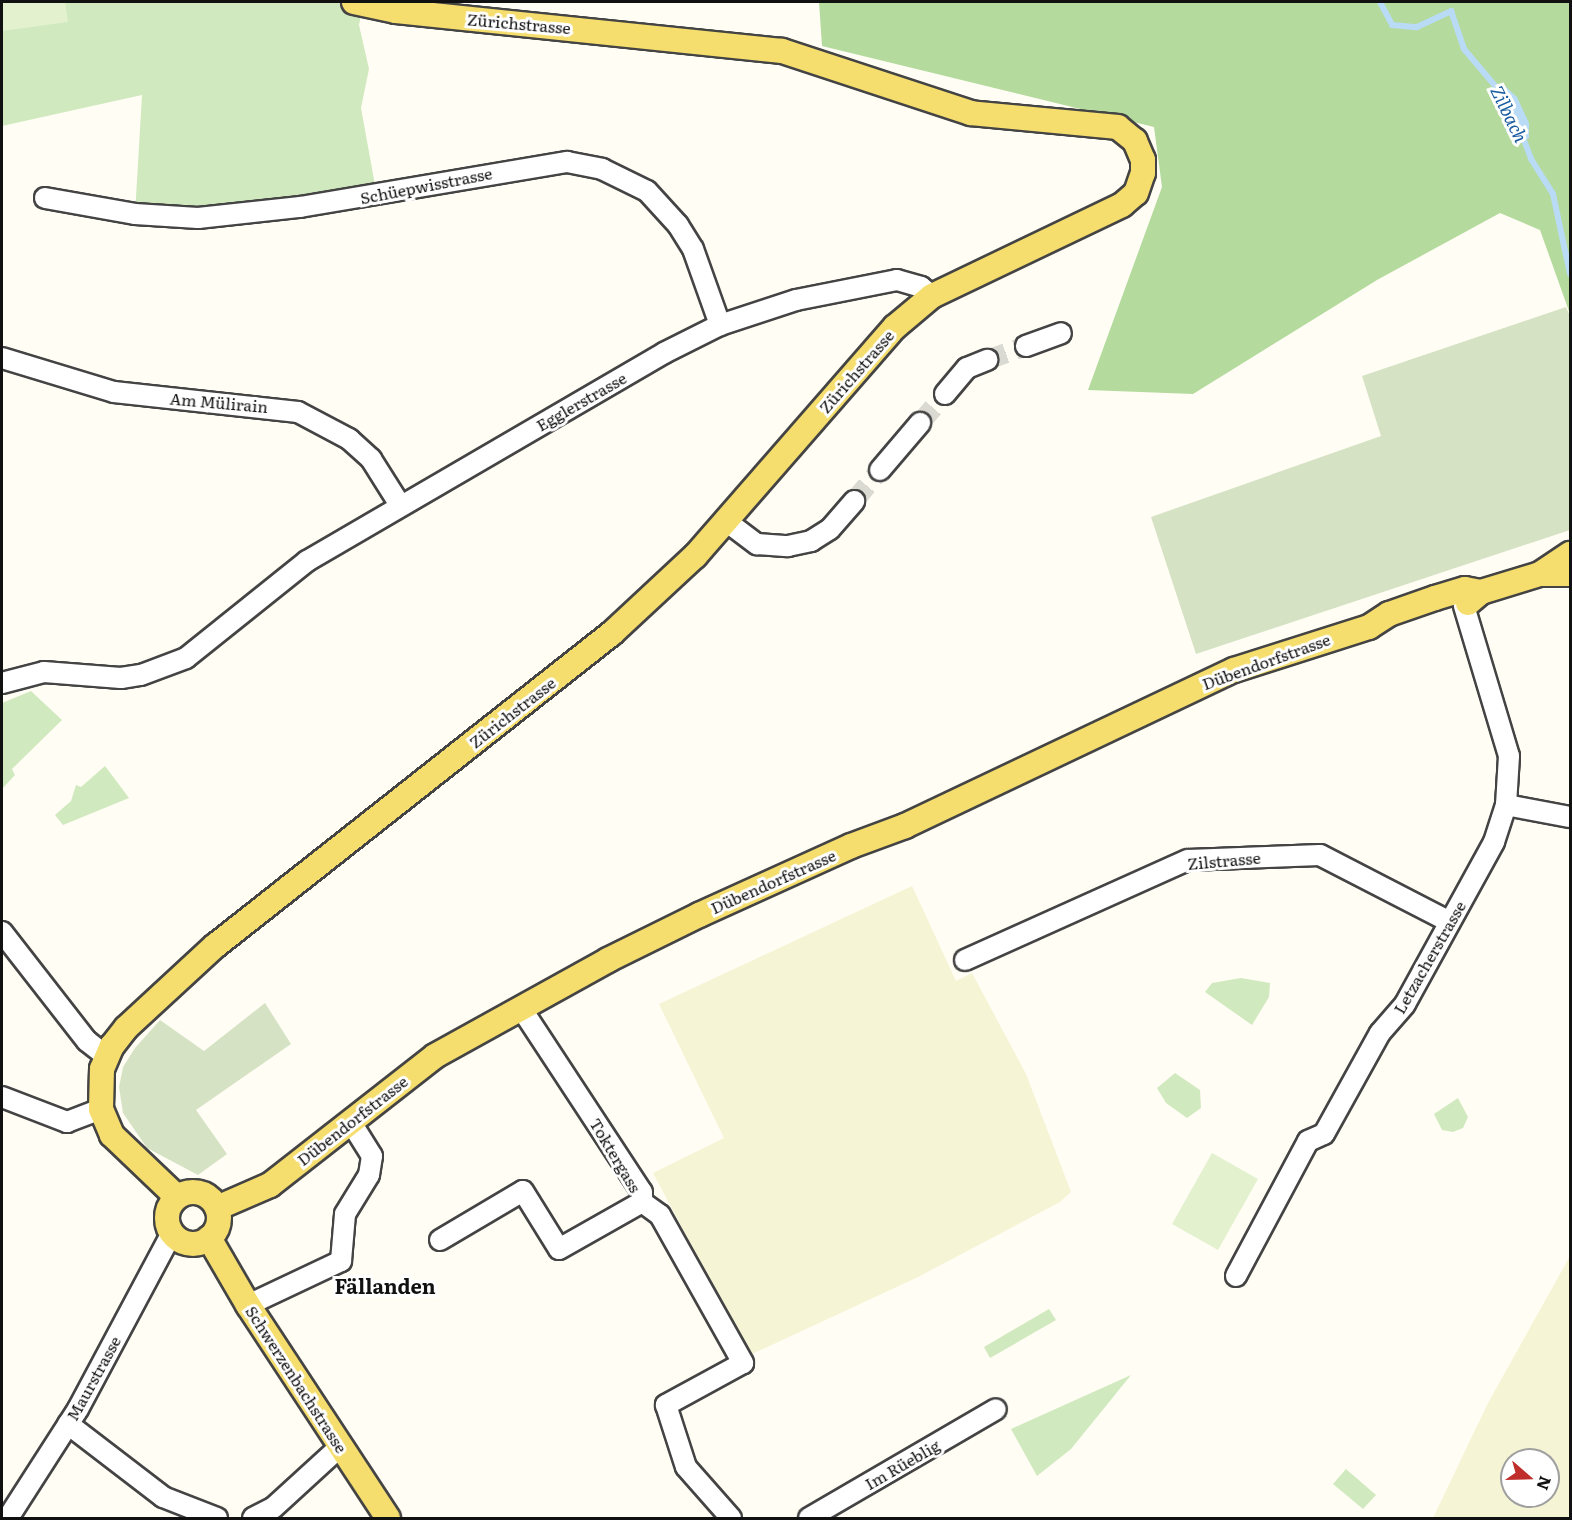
<!DOCTYPE html>
<html>
<head>
<meta charset="utf-8">
<style>
  body { margin:0 }
  #map { position:relative; width:1572px; height:1520px; overflow:hidden; background:#fffdf4; font-family:Literata,serif }
  div>[style] { position:absolute }
  .farmland>* { inset:0; background:#f5f4d4 }
  .green>* { inset:0; background:#d1e9be }
  .forest>* { inset:0; background:#b4da9d }
  .cemetery>* { inset:0; background:#d6e2c4 }
  .pitch>* { inset:0; background:#e3f1cf }
  .water>* { inset:0; background:#badbf5 }
  .stream>* { height:6px; margin:-3px; padding:0 3px; transform-origin:3px; border-radius:3px; background:#badbf5 }
  .minor-tunnel>* { height:20px; margin-top:-10px; transform-origin:0; background:repeating-linear-gradient(90deg,#dbdad2 0 20px,transparent 0 30px) }
  .roads { filter:drop-shadow(2px 0 #444) drop-shadow(-2px 0 #444) drop-shadow(0 2px #444) drop-shadow(0 -2px #444) }
  .minor>* { height:20px; margin:-10px; padding:0 10px; transform-origin:10px; border-radius:10px; background:#fff }
  .major>* { height:24px; margin:-12px; padding:0 12px; transform-origin:12px; border-radius:12px; background:#f5de6e }
  .major>.ring { margin:-12px; padding:0; box-sizing:content-box; background:none; border:24px solid #f5de6e; border-radius:50% }
  span { translate:-50% -50%; white-space:nowrap; text-align:center; line-height:1.15; -webkit-text-stroke:6px #fff; paint-order:stroke }
  .street-label { font-size:16px; color:#111 }
  .water-label { font-size:18px; color:#1b5da1; font-style:italic }
  .quarter-label { font-size:20px; color:#111; font-weight:700 }
  .frame { position:absolute; inset:0; border:3px solid #111; pointer-events:none }
  .north { position:absolute; left:1500px; top:1448px; width:60px; height:60px; box-sizing:border-box; background:#fff; border:2px solid #a0a0a0; border-radius:50%; rotate:110deg; font-size:16px; font-weight:700; line-height:24px; text-align:center; color:#111 }
  .north::after { content:''; display:block; margin:auto; width:21px; height:27px; background:#bf2e2a; clip-path:polygon(50% 0,100% 100%,50% 72%,0 100%) }
</style>
</head>
<body>
<div id="map">
  <div class="farmland">
    <i style="clip-path:polygon(912px 886px,956px 981px,972px 973px,1026px 1074px,1071px 1192px,1060px 1202px,918px 1277px,750px 1355px,653px 1173px,724px 1138px,659px 1004px)"></i>
    <i style="clip-path:polygon(evenodd,1570px 1256px,1570px 1518px,1433px 1518px,1488px 1403px,1570px 1256px,1512px 1460px,1548px 1460px,1548px 1496px,1512px 1496px,1512px 1460px)"></i>
  </div>
  <div class="green">
    <i style="clip-path:polygon(2px 2px,394px 2px,363px 5px,359px 25px,369px 69px,361px 108px,377px 196px,135px 214px,142px 95px,2px 126px)"></i>
    <i style="clip-path:polygon(31px 691px,62px 720px,12px 769px,15px 775px,2px 789px,2px 703px)"></i>
    <i style="clip-path:polygon(105px 766px,129px 798px,63px 825px,55px 815px,71px 801px,76px 785px,81px 787px)"></i>
    <i style="clip-path:polygon(1241px 978px,1270px 983px,1269px 997px,1252px 1025px,1205px 992px,1212px 983px)"></i>
    <i style="clip-path:polygon(1175px 1073px,1200px 1090px,1201px 1108px,1187px 1118px,1166px 1103px,1157px 1088px)"></i>
    <i style="clip-path:polygon(1458px 1098px,1468px 1117px,1463px 1128px,1453px 1132px,1442px 1130px,1434px 1114px)"></i>
    <i style="clip-path:polygon(1049px 1309px,1056px 1320px,990px 1358px,984px 1347px)"></i>
    <i style="clip-path:polygon(1131px 1375px,1071px 1449px,1037px 1476px,1011px 1429px)"></i>
    <i style="clip-path:polygon(1346px 1469px,1376px 1495px,1363px 1509px,1333px 1484px)"></i>
  </div>
  <div class="forest">
    <i style="clip-path:polygon(819px 2px,1570px 2px,1570px 314px,1540px 230px,1500px 213px,1377px 280px,1193px 394px,1088px 390px,1162px 187px,1154px 127px,822px 46px)"></i>
  </div>
  <div class="cemetery">
    <i style="clip-path:polygon(1566px 307px,1570px 316px,1570px 530px,1196px 654px,1151px 517px,1381px 436px,1362px 376px)"></i>
    <i style="clip-path:polygon(265px 1003px,291px 1044px,196px 1110px,227px 1154px,198px 1175px,147px 1148px,123px 1113px,119px 1087px,123px 1067px,135px 1048px,160px 1020px,204px 1051px)"></i>
  </div>
  <div class="pitch">
    <i style="clip-path:polygon(2px 2px,65px 2px,68px 22px,2px 31px)"></i>
    <i style="clip-path:polygon(1212px 1153px,1258px 1179px,1218px 1250px,1172px 1224px)"></i>
  </div>
  <div class="water">
    <i style="clip-path:polygon(1504px 85px,1517px 97px,1529px 123px,1529px 138px,1517px 145px,1507px 133px,1497px 106px,1497px 89px)"></i>
  </div>
  <div class="stream">
    <i style="left:1380px;top:2px;width:26px;rotate:62deg"></i>
    <i style="left:1392px;top:25px;width:25px;rotate:5deg"></i>
    <i style="left:1417px;top:27px;width:38px;rotate:-25deg"></i>
    <i style="left:1451px;top:11px;width:40px;rotate:71.1deg"></i>
    <i style="left:1464px;top:49px;width:59px;rotate:49.8deg"></i>
    <i style="left:1522px;top:135px;width:26px;rotate:69deg"></i>
    <i style="left:1531px;top:159px;width:41px;rotate:57.8deg"></i>
    <i style="left:1553px;top:194px;width:82px;rotate:78deg"></i>
  </div>
  <div class="minor-tunnel">
    <i style="left:987px;top:360px;width:41px;rotate:-19.7deg"></i>
    <i style="left:920px;top:423px;width:38px;rotate:-49deg"></i>
    <i style="left:854px;top:501px;width:40px;rotate:-50deg"></i>
  </div>
  <div class="roads">
    <div class="minor">
      <i style="left:45px;top:198px;width:91px;rotate:10.1deg"></i>
      <i style="left:135px;top:214px;width:63px;rotate:3.6deg"></i>
      <i style="left:198px;top:218px;width:103px;rotate:-6.2deg"></i>
      <i style="left:300px;top:207px;width:271px;rotate:-9.6deg"></i>
      <i style="left:567px;top:162px;width:36px;rotate:11deg"></i>
      <i style="left:602px;top:169px;width:50px;rotate:26.1deg"></i>
      <i style="left:647px;top:191px;width:46px;rotate:47.6deg"></i>
      <i style="left:678px;top:225px;width:28px;rotate:58deg"></i>
      <i style="left:693px;top:249px;width:81px;rotate:70.4deg"></i>
      <i style="left:1026px;top:346px;width:37px;rotate:-20deg"></i>
      <i style="left:2px;top:358px;width:117px;rotate:16.9deg"></i>
      <i style="left:114px;top:392px;width:185px;rotate:6.2deg"></i>
      <i style="left:298px;top:412px;width:58px;rotate:27.9deg"></i>
      <i style="left:349px;top:439px;width:30px;rotate:42deg"></i>
      <i style="left:371px;top:459px;width:54px;rotate:57.8deg"></i>
      <i style="left:945px;top:394px;width:34px;rotate:-50deg"></i>
      <i style="left:967px;top:368px;width:22px;rotate:-22deg"></i>
      <i style="left:880px;top:470px;width:62px;rotate:-49.6deg"></i>
      <i style="left:726px;top:521px;width:39px;rotate:37deg"></i>
      <i style="left:757px;top:544px;width:31px;rotate:4deg"></i>
      <i style="left:788px;top:546px;width:24px;rotate:-12deg"></i>
      <i style="left:811px;top:541px;width:22px;rotate:-32deg"></i>
      <i style="left:830px;top:529px;width:37px;rotate:-49deg"></i>
      <i style="left:2px;top:683px;width:43px;rotate:-14.7deg"></i>
      <i style="left:44px;top:672px;width:77px;rotate:4.5deg"></i>
      <i style="left:121px;top:678px;width:20px;rotate:-9deg"></i>
      <i style="left:141px;top:675px;width:48px;rotate:-20.7deg"></i>
      <i style="left:186px;top:658px;width:155px;rotate:-38.7deg"></i>
      <i style="left:307px;top:561px;width:413px;rotate:-30.2deg"></i>
      <i style="left:664px;top:353px;width:63px;rotate:-26.6deg"></i>
      <i style="left:720px;top:325px;width:80px;rotate:-18.2deg"></i>
      <i style="left:796px;top:300px;width:103px;rotate:-11.2deg"></i>
      <i style="left:897px;top:280px;width:25px;rotate:16deg"></i>
      <i style="left:921px;top:287px;width:14px;rotate:39deg"></i>
      <i style="left:1506px;top:805px;width:65px;rotate:10.6deg"></i>
      <i style="left:2px;top:932px;width:138px;rotate:52.1deg"></i>
      <i style="left:87px;top:1041px;width:24px;rotate:38deg"></i>
      <i style="left:965px;top:960px;width:244px;rotate:-24.2deg"></i>
      <i style="left:1188px;top:860px;width:132px;rotate:-2.2deg"></i>
      <i style="left:1320px;top:855px;width:146px;rotate:27.3deg"></i>
      <i style="left:521px;top:1008px;width:220px;rotate:56.7deg"></i>
      <i style="left:642px;top:1192px;width:10px;rotate:90deg"></i>
      <i style="left:2px;top:1097px;width:70px;rotate:21deg"></i>
      <i style="left:67px;top:1122px;width:36px;rotate:-21deg"></i>
      <i style="left:642px;top:1202px;width:22px;rotate:36deg"></i>
      <i style="left:660px;top:1215px;width:170px;rotate:60.7deg"></i>
      <i style="left:743px;top:1363px;width:88px;rotate:151.4deg"></i>
      <i style="left:666px;top:1405px;width:65px;rotate:72.1deg"></i>
      <i style="left:686px;top:1467px;width:68px;rotate:48.6deg"></i>
      <i style="left:440px;top:1240px;width:96px;rotate:-30.6deg"></i>
      <i style="left:523px;top:1191px;width:68px;rotate:58.2deg"></i>
      <i style="left:559px;top:1249px;width:95px;rotate:-29.5deg"></i>
      <i style="left:1236px;top:1276px;width:153px;rotate:-61.9deg"></i>
      <i style="left:1308px;top:1141px;width:17px;rotate:-24deg"></i>
      <i style="left:1324px;top:1134px;width:115px;rotate:-61deg"></i>
      <i style="left:1380px;top:1033px;width:38px;rotate:-49deg"></i>
      <i style="left:1405px;top:1004px;width:185px;rotate:-61.2deg"></i>
      <i style="left:1494px;top:842px;width:39px;rotate:-72deg"></i>
      <i style="left:1506px;top:805px;width:49px;rotate:-86.5deg"></i>
      <i style="left:1509px;top:756px;width:157px;rotate:-106.7deg"></i>
      <i style="left:248px;top:1305px;width:103px;rotate:-25.3deg"></i>
      <i style="left:341px;top:1261px;width:47px;rotate:-85.1deg"></i>
      <i style="left:345px;top:1214px;width:46px;rotate:-58.4deg"></i>
      <i style="left:369px;top:1175px;width:19px;rotate:-81deg"></i>
      <i style="left:372px;top:1156px;width:40px;rotate:-122deg"></i>
      <i style="left:68px;top:1424px;width:120px;rotate:37.5deg"></i>
      <i style="left:163px;top:1497px;width:58px;rotate:21.3deg"></i>
      <i style="left:8px;top:1518px;width:130px;rotate:-57.3deg"></i>
      <i style="left:78px;top:1409px;width:200px;rotate:-61.9deg"></i>
      <i style="left:253px;top:1518px;width:22px;rotate:-27deg"></i>
      <i style="left:273px;top:1508px;width:92px;rotate:-42.4deg"></i>
      <i style="left:809px;top:1518px;width:216px;rotate:-30.2deg"></i>
    </div>
    <div class="major">
      <i style="left:1540px;top:574px;width:30px"></i>
      <i style="left:1468px;top:603px;width:17px;rotate:-40deg"></i>
      <i style="left:1481px;top:592px;width:62px;rotate:-17deg"></i>
      <i style="left:1540px;top:574px;width:36px;rotate:-34deg"></i>
      <i class="ring" style="left:167px;top:1192px;width:28px;height:28px"></i>
      <i style="left:177px;top:1197px;width:90px;rotate:-136.4deg"></i>
      <i style="left:112px;top:1135px;width:28px;rotate:-113deg"></i>
      <i style="left:101px;top:1109px;width:40px;rotate:-88.6deg"></i>
      <i style="left:102px;top:1069px;width:25px;rotate:-67deg"></i>
      <i style="left:112px;top:1046px;width:23px;rotate:-52deg"></i>
      <i style="left:126px;top:1028px;width:121px;rotate:-42.7deg"></i>
      <i style="left:215px;top:946px;width:506px;rotate:-38.25deg"></i>
      <i style="left:612px;top:633px;width:113px;rotate:-42.9deg"></i>
      <i style="left:695px;top:556px;width:304px;rotate:-48.9deg"></i>
      <i style="left:895px;top:327px;width:48px;rotate:-40deg"></i>
      <i style="left:932px;top:296px;width:211px;rotate:-25.6deg"></i>
      <i style="left:1122px;top:205px;width:18px;rotate:-41deg"></i>
      <i style="left:1136px;top:193px;width:21px;rotate:-71deg"></i>
      <i style="left:1143px;top:173px;width:13px;rotate:-90deg"></i>
      <i style="left:1143px;top:160px;width:21px;rotate:-113deg"></i>
      <i style="left:1135px;top:141px;width:22px;rotate:-141deg"></i>
      <i style="left:1118px;top:127px;width:148px;rotate:-174.6deg"></i>
      <i style="left:971px;top:113px;width:199px;rotate:-161.8deg"></i>
      <i style="left:782px;top:51px;width:388px;rotate:-174.1deg"></i>
      <i style="left:396px;top:11px;width:43px;rotate:-167.9deg"></i>
      <i style="left:217px;top:1208px;width:58px;rotate:-23.5deg"></i>
      <i style="left:270px;top:1185px;width:209px;rotate:-38deg"></i>
      <i style="left:435px;top:1056px;width:198px;rotate:-29deg"></i>
      <i style="left:608px;top:960px;width:102px;rotate:-26.3deg"></i>
      <i style="left:699px;top:915px;width:167px;rotate:-24.4deg"></i>
      <i style="left:851px;top:846px;width:58px;rotate:-20.3deg"></i>
      <i style="left:905px;top:826px;width:364px;rotate:-25.4deg"></i>
      <i style="left:1234px;top:670px;width:142px;rotate:-17.7deg"></i>
      <i style="left:1369px;top:627px;width:24px;rotate:-33deg"></i>
      <i style="left:1389px;top:614px;width:49px;rotate:-19.2deg"></i>
      <i style="left:1435px;top:598px;width:31px;rotate:-17deg"></i>
      <i style="left:1465px;top:589px;width:16px;rotate:11deg"></i>
      <i style="left:209px;top:1238px;width:78px;rotate:59.8deg"></i>
      <i style="left:248px;top:1305px;width:255px;rotate:56.7deg"></i>
    </div>
  </div>
  <div class="street-label">
    <span style="left:519px;top:23px;rotate:5deg">Zürichstrasse</span>
    <span style="left:426px;top:185px;rotate:-11deg">Schüepwisstrasse</span>
    <span style="left:856px;top:371px;rotate:-49deg">Zürichstrasse</span>
    <span style="left:581px;top:401px;rotate:-30deg">Egglerstrasse</span>
    <span style="left:219px;top:402px;rotate:5deg">Am Mülirain</span>
    <span style="left:1266px;top:661px;rotate:-20deg">Dübendorfstrasse</span>
    <span style="left:512px;top:712px;rotate:-38deg">Zürichstrasse</span>
    <span style="left:1224px;top:860px;rotate:-5deg">Zilstrasse</span>
    <span style="left:773px;top:881px;rotate:-24deg">Dübendorfstrasse</span>
    <span style="left:1429px;top:957px;rotate:-60deg">Letzacherstrasse</span>
    <span style="left:352px;top:1120px;rotate:-38deg">Dübendorfstrasse</span>
    <span style="left:616px;top:1155px;rotate:59deg">Toktergass</span>
    <span style="left:93px;top:1378px;rotate:-61deg">Maurstrasse</span>
    <span style="left:297px;top:1379px;rotate:57deg">Schwerzenbachstrasse</span>
    <span style="left:902px;top:1464px;rotate:-30deg">Im Rüeblig</span>
  </div>
  <div class="water-label">
    <span style="left:1509px;top:114px;rotate:64deg">Zilbach</span>
  </div>
  <div class="quarter-label">
    <span style="left:385px;top:1285px">Fällanden</span>
  </div>
  <div class="frame"></div>
  <div class="north">N</div>
</div>
</body>
</html>
